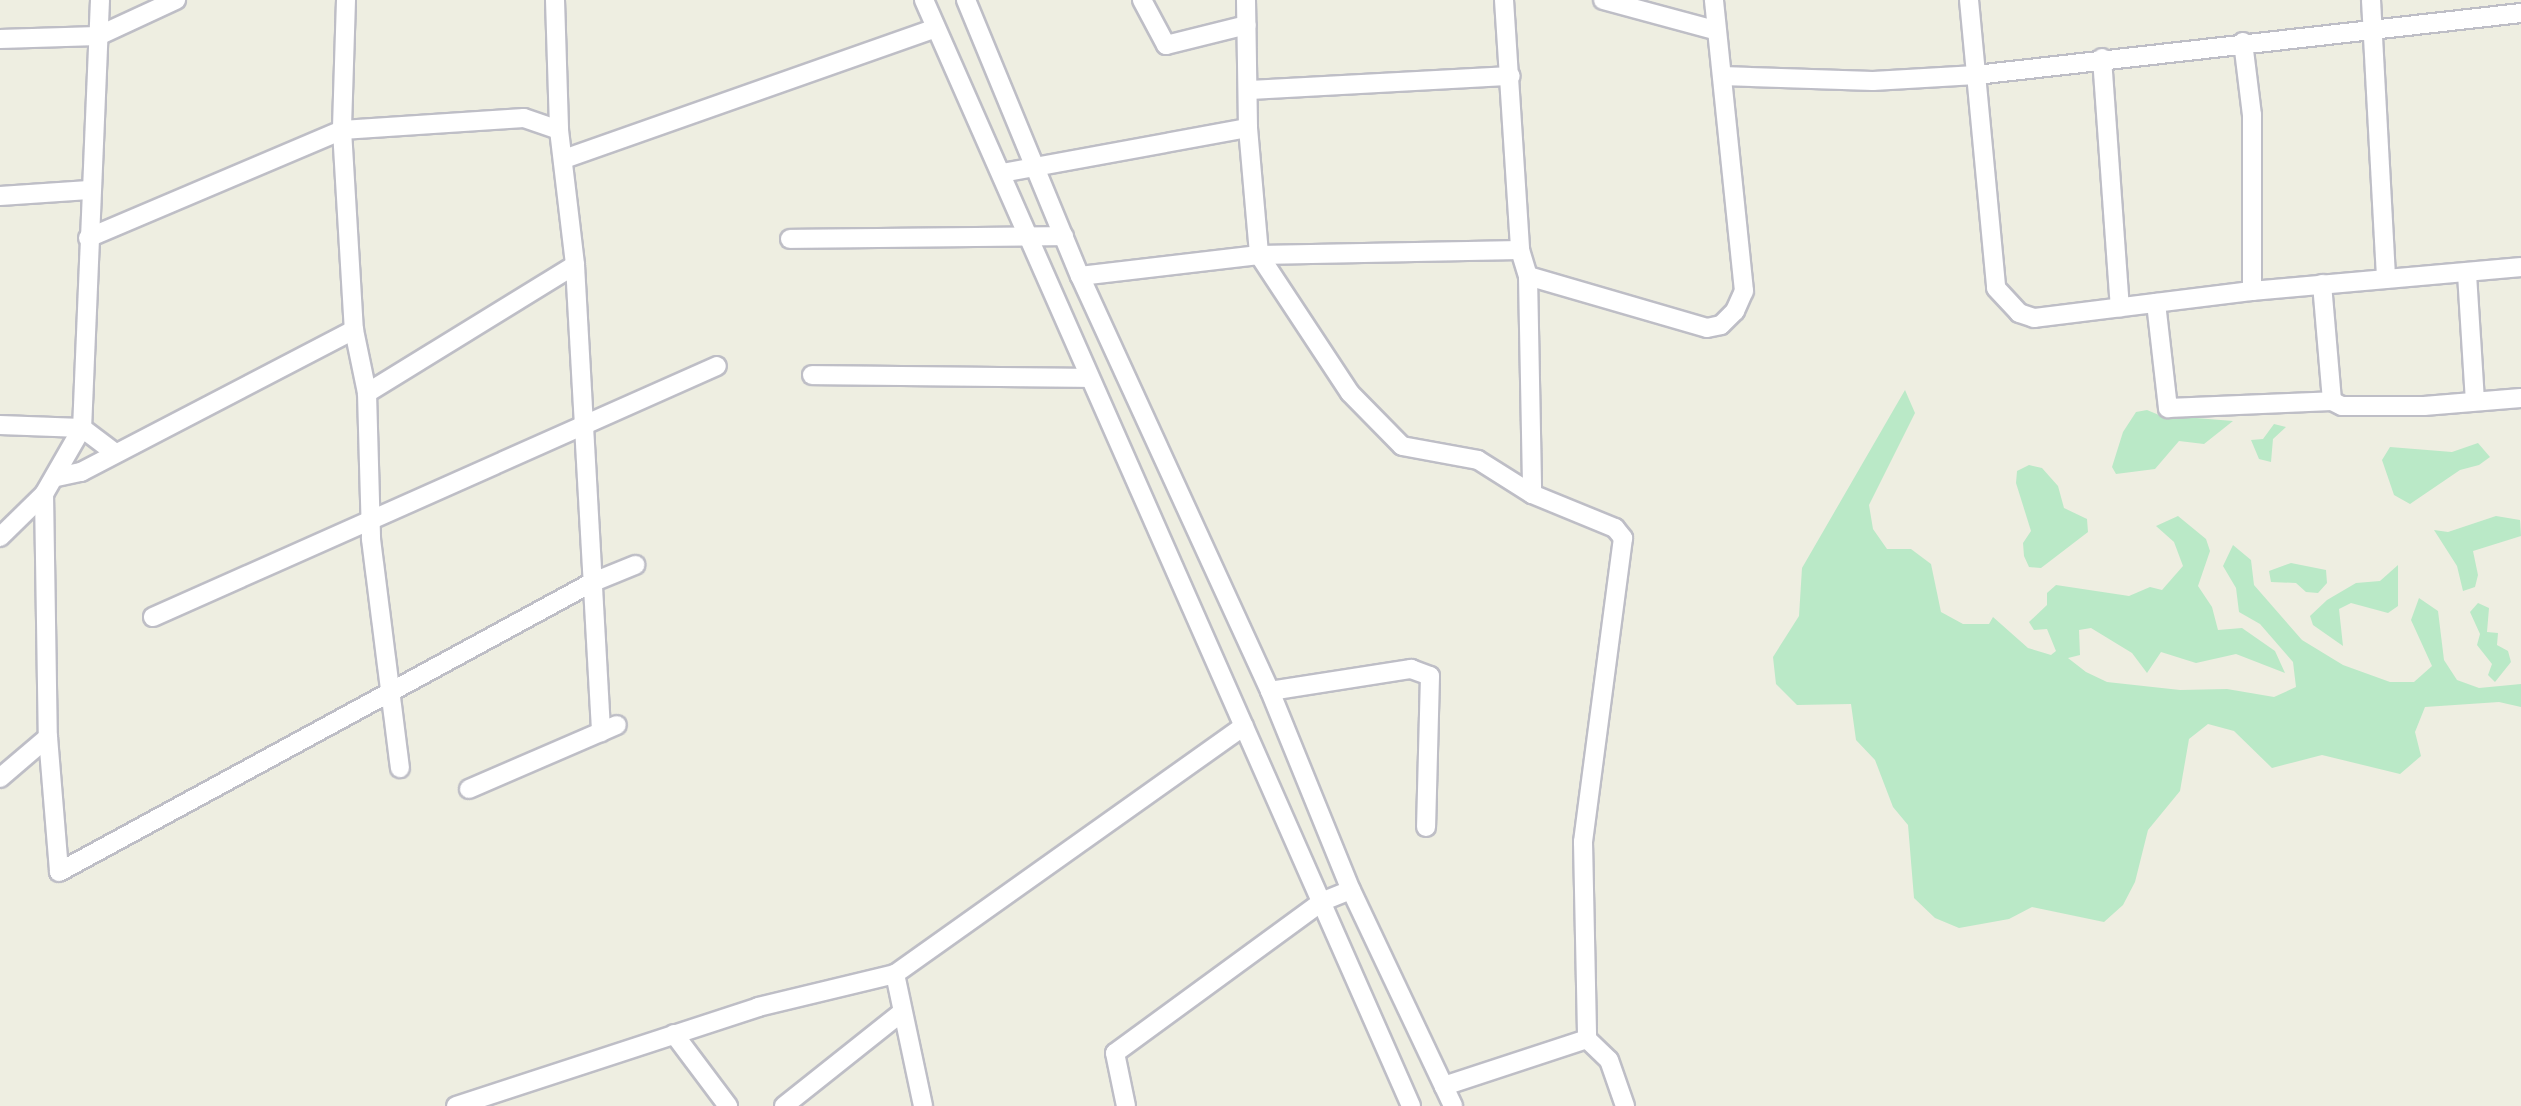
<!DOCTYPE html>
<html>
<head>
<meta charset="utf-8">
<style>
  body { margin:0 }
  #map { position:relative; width:2521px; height:1106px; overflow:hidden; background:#eeeee1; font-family:"Noto Sans",sans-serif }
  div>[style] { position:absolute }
  .green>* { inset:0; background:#bae9c7 }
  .roads { filter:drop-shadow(2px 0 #bebec6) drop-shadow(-2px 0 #bebec6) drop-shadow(0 2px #bebec6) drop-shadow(0 -2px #bebec6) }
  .street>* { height:18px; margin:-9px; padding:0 9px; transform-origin:9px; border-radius:9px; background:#fff }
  span { translate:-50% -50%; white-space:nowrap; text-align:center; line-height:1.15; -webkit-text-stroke:7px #fff; paint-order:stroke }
</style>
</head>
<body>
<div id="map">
  <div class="green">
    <i style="clip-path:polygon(1905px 390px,1915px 413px,1869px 505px,1873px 529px,1887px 549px,1911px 549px,1931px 564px,1941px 612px,1963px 624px,1989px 624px,1993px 617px,2028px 648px,2051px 655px,2056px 651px,2047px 629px,2034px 630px,2029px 622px,2047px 605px,2047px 593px,2056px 585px,2129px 596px,2150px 587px,2162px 590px,2183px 566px,2174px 542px,2156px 526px,2178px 516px,2206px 539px,2210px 551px,2198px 586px,2212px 607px,2218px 630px,2242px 628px,2275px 651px,2285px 673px,2236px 654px,2196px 663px,2161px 652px,2147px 673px,2132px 653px,2091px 628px,2079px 630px,2080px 655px,2068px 658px,2086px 672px,2107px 682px,2180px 690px,2227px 689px,2274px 697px,2296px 687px,2293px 662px,2260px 624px,2239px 612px,2236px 588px,2223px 566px,2233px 545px,2251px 560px,2254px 585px,2302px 640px,2343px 665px,2390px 682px,2414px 682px,2432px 666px,2411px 620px,2419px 598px,2438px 611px,2444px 660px,2457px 680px,2479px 688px,2521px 684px,2521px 707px,2499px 702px,2425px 707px,2415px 732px,2421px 756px,2400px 774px,2322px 755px,2272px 768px,2234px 731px,2208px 724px,2189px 739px,2180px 791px,2148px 830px,2135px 882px,2123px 905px,2104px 922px,2032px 907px,2009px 919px,1959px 928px,1935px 918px,1914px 898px,1908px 825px,1893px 807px,1875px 760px,1856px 740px,1851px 704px,1797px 705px,1776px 684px,1773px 657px,1799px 616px,1802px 568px)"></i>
    <i style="clip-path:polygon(2147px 410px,2159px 415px,2233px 421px,2204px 444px,2179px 441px,2155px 469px,2116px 474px,2112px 467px,2123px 432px,2136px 412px)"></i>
    <i style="clip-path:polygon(2274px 424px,2286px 427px,2273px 439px,2271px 462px,2259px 459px,2251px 440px,2263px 439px)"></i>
    <i style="clip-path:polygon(2478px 443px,2490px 457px,2479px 465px,2460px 470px,2410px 504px,2394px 495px,2382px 460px,2390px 447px,2452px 452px)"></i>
    <i style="clip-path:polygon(2029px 465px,2042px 468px,2058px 486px,2064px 508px,2087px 519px,2088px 532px,2041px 568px,2029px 567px,2024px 556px,2023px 543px,2031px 531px,2016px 483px,2017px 471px)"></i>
    <i style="clip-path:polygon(2496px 516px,2520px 520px,2521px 536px,2473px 551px,2478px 575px,2475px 587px,2463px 591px,2457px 566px,2434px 530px,2448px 532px)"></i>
    <i style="clip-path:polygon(2291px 563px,2326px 570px,2327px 583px,2318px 593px,2306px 592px,2296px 583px,2271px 582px,2269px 571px)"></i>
    <i style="clip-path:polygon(2398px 565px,2398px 606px,2388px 613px,2351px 603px,2339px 609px,2343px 646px,2313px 625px,2310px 616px,2327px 600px,2356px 583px,2380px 581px)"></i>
    <i style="clip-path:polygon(2478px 603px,2489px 608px,2487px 632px,2498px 633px,2497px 645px,2508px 651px,2511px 662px,2495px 682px,2488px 675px,2492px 664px,2477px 645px,2480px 634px,2470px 612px)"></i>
  </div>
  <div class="roads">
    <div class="street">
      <i style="left:100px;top:0;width:428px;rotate:92.4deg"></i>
      <i style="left:82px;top:428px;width:76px;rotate:119.9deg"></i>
      <i style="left:44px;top:494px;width:243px;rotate:89.1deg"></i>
      <i style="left:48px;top:737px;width:135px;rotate:85.3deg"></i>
      <i style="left:59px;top:872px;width:605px;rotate:-28.51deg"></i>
      <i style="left:591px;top:583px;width:48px;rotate:-22.2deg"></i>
      <i style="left:346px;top:0;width:130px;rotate:91.8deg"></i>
      <i style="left:342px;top:130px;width:200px;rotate:86.6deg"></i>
      <i style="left:354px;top:330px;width:64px;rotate:78.3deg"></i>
      <i style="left:367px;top:393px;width:146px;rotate:88.4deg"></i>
      <i style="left:371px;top:539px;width:231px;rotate:82.8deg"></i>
      <i style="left:555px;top:0;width:130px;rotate:88.2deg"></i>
      <i style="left:559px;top:130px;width:136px;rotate:83.2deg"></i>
      <i style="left:575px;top:265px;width:468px;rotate:86.8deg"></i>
      <i style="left:924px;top:0;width:1208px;rotate:66.23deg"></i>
      <i style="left:966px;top:0;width:299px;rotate:67.6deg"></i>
      <i style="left:1080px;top:276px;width:456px;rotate:65.4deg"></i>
      <i style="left:1270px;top:691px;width:215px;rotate:67.9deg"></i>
      <i style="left:1351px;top:890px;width:239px;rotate:64.7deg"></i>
      <i style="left:1142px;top:0;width:51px;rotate:61.9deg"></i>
      <i style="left:1166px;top:45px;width:83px;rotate:-13.9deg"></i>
      <i style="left:1246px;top:0;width:128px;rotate:89.1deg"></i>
      <i style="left:1248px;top:128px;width:127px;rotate:85deg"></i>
      <i style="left:1259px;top:255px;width:165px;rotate:56.6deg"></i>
      <i style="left:1350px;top:393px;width:74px;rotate:45.5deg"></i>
      <i style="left:1402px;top:446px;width:77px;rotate:10.4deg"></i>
      <i style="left:1478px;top:460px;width:64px;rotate:32.2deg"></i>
      <i style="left:1532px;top:494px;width:90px;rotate:22.3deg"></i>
      <i style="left:1615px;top:528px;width:13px;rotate:51deg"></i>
      <i style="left:1623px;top:538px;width:307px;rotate:97.5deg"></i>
      <i style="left:1583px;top:842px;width:197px;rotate:88.8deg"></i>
      <i style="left:1587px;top:1039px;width:151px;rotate:161.8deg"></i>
      <i style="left:1504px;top:0;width:251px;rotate:86.3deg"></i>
      <i style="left:1520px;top:250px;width:27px;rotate:73deg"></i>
      <i style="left:1528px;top:276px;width:218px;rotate:88.9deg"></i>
      <i style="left:1603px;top:0;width:115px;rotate:15.1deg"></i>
      <i style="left:1969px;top:0;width:289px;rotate:84.6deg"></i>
      <i style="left:1996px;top:288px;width:34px;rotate:47deg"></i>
      <i style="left:2019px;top:313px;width:16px;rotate:18deg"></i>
      <i style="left:2034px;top:318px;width:220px;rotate:-7.1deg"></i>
      <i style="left:2252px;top:291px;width:270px;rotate:-5.1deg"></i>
      <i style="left:2371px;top:0;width:279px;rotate:86.9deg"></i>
      <i style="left:0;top:39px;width:98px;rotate:-1.8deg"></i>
      <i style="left:98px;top:36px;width:86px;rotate:-24.8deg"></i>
      <i style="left:2243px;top:42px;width:74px;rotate:83deg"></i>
      <i style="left:2252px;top:115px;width:176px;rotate:90deg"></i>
      <i style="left:2102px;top:58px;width:250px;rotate:85.9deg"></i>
      <i style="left:1722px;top:76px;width:151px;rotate:1.9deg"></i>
      <i style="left:1873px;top:81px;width:103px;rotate:-3.3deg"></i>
      <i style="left:1976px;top:75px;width:549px;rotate:-6.49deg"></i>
      <i style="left:1250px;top:90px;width:261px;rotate:-3.1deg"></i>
      <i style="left:564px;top:159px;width:393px;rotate:-19.4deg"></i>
      <i style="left:1002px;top:173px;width:250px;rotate:-10.4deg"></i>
      <i style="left:0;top:196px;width:89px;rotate:-3.9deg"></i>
      <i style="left:88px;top:238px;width:276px;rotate:-23deg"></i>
      <i style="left:342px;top:130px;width:182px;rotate:-3.8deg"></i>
      <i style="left:524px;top:118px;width:37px;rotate:19deg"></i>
      <i style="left:790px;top:239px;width:274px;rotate:-0.6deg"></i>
      <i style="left:2467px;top:274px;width:127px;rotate:86.4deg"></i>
      <i style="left:1080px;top:276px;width:180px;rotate:-6.7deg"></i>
      <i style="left:1259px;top:255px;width:261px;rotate:-1.1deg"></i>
      <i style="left:1528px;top:276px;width:186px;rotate:16.2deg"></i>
      <i style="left:1707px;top:328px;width:14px;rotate:-12deg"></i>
      <i style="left:1721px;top:325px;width:20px;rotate:-45deg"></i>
      <i style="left:1735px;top:311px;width:22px;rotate:-66deg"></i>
      <i style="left:1744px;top:291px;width:293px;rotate:-95.9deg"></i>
      <i style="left:2322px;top:284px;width:117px;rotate:85.1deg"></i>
      <i style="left:2156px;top:303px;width:106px;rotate:83.5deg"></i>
      <i style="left:2168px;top:408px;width:164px;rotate:-2.4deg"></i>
      <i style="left:2332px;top:401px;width:11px;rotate:27deg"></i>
      <i style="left:2342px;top:406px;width:82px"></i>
      <i style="left:2424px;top:406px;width:97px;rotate:-4.7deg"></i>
      <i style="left:812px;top:375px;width:277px;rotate:0.6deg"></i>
      <i style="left:367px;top:393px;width:244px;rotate:-31.6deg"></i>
      <i style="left:0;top:425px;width:82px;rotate:2.1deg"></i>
      <i style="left:82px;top:428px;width:39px;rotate:37deg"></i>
      <i style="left:57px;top:477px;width:25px;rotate:-12deg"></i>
      <i style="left:81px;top:472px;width:308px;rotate:-27.5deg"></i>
      <i style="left:0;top:537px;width:62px;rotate:-44.3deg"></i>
      <i style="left:153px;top:617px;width:617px;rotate:-23.99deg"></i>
      <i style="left:1270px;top:691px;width:143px;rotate:-8.9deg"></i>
      <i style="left:1411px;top:669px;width:20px;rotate:20deg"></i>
      <i style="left:1430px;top:676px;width:151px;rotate:91.5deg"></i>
      <i style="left:0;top:778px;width:63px;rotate:-40.5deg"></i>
      <i style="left:469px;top:789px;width:161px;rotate:-23.4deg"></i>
      <i style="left:895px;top:974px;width:135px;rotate:78deg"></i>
      <i style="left:674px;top:1034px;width:90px;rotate:53.1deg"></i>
      <i style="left:1587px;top:1039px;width:30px;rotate:44deg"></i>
      <i style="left:1609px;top:1060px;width:49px;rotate:70.8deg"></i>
      <i style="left:456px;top:1106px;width:318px;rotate:-18.1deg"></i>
      <i style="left:758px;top:1007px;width:141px;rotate:-13.5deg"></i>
      <i style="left:895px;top:974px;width:428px;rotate:-35.4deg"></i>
      <i style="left:784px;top:1106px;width:151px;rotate:-38.5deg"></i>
      <i style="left:1126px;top:1106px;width:54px;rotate:-101.7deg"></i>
      <i style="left:1115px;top:1053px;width:255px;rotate:-36.2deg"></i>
      <i style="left:1321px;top:902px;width:32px;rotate:-22deg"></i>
    </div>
  </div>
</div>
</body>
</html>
